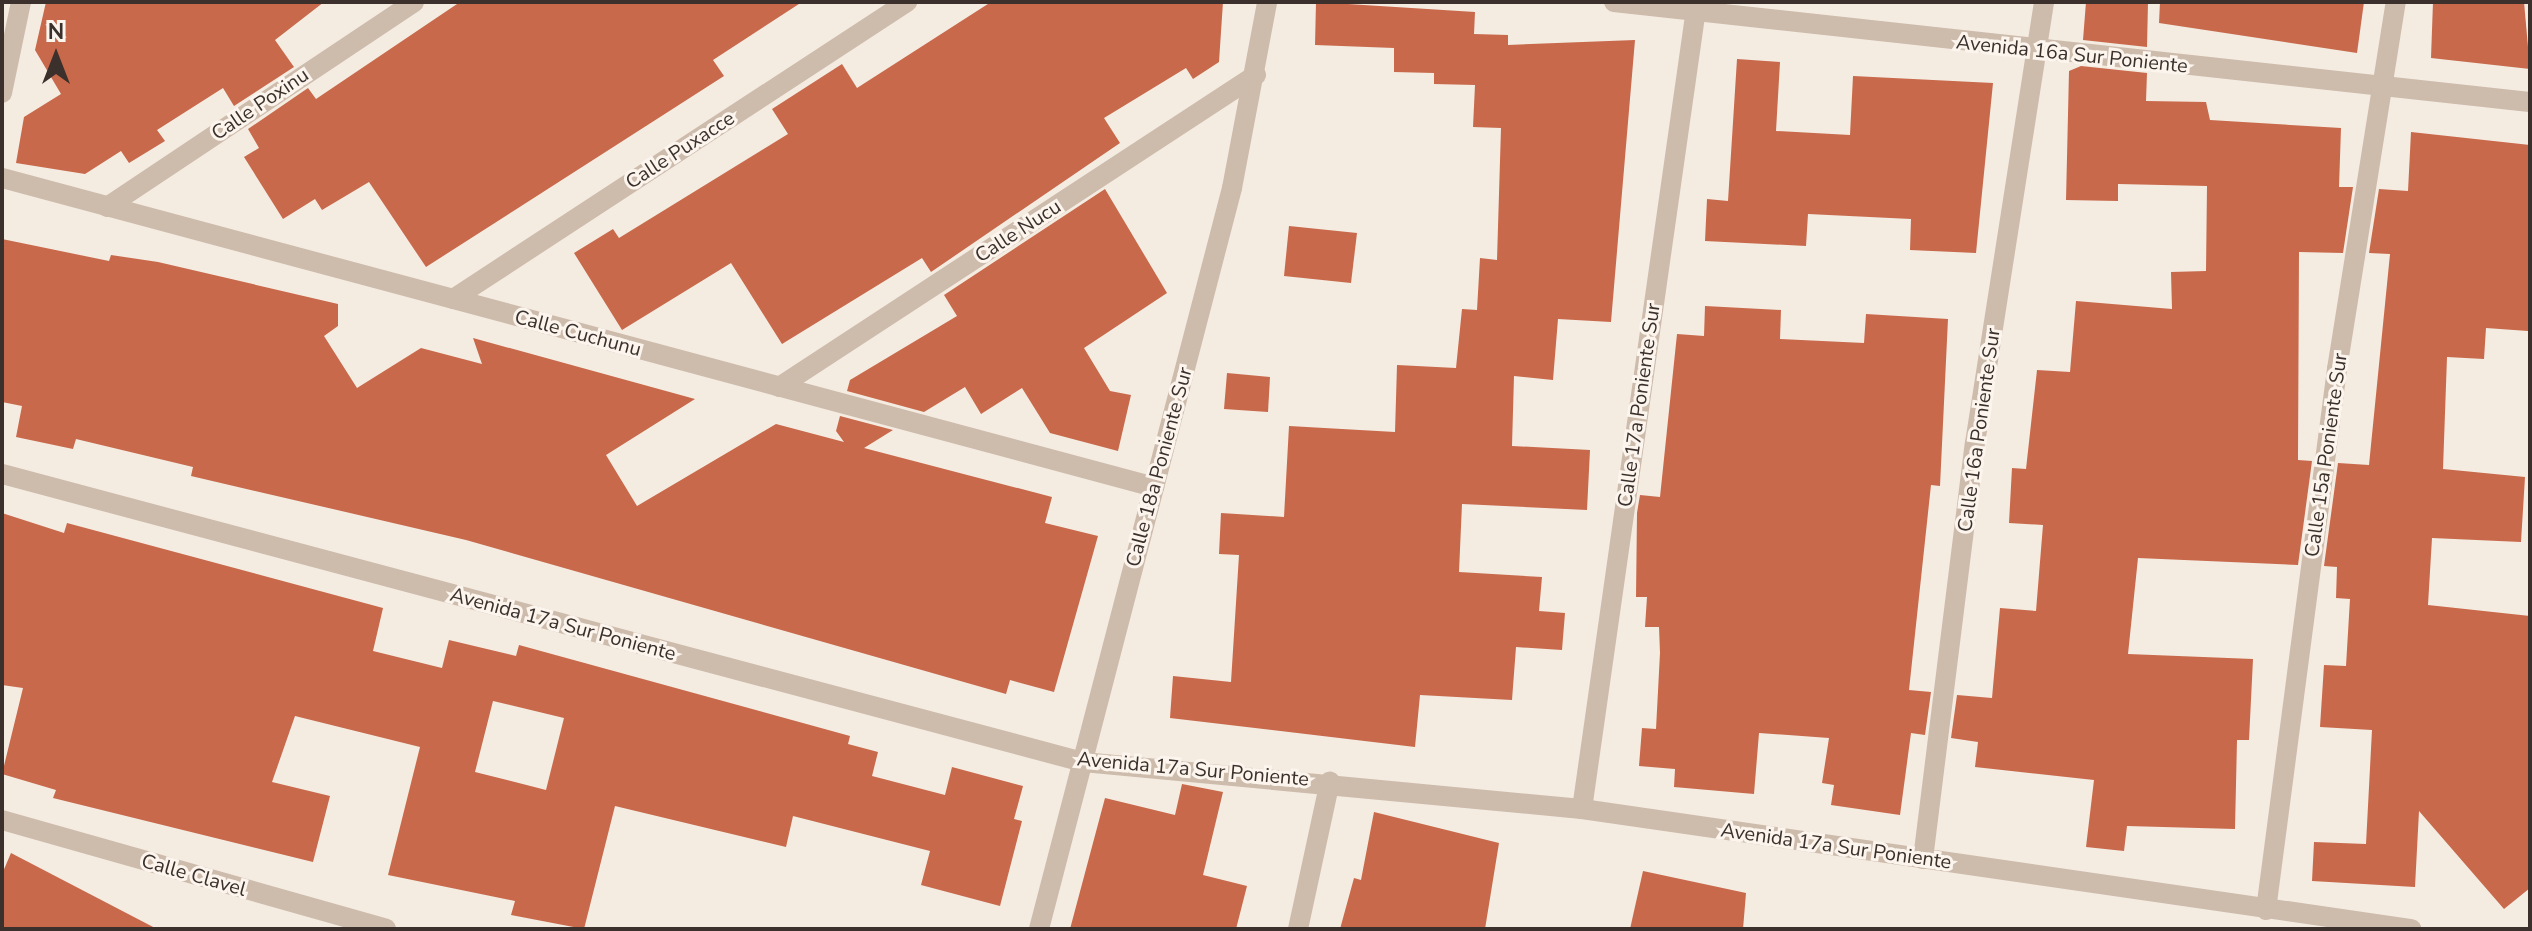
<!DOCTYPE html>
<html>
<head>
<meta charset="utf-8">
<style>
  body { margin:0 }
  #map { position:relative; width:2532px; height:931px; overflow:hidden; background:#f4ebe1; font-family:"Nunito Sans",sans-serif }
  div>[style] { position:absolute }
  .building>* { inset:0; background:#c8694b }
  .minor>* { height:20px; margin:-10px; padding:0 10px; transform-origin:10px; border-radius:10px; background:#cdbbac }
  span { translate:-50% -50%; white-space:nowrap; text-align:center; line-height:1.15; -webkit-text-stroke:6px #fbf5ee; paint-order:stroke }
  .street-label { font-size:20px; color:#3b302b }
  .frame { position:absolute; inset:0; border:4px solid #3b302b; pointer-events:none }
  .north { position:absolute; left:16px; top:16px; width:80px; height:80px; -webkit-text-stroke:6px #fbf5ee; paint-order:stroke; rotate:0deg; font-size:22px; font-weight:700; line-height:32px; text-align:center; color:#3b302b }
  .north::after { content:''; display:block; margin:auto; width:28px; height:36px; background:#3b302b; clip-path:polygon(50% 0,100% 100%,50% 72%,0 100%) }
</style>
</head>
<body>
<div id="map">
  <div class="building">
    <i style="clip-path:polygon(46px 2px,324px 2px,275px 40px,294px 67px,234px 106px,223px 88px,157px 130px,165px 141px,129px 163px,121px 151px,85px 174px,16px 163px,24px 117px,61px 94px,35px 50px)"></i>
    <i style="clip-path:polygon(460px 2px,802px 2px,713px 60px,724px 76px,426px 267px,369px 182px,322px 210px,315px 199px,283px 219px,244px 157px,259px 148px,248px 129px,308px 88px,316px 99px)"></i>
    <i style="clip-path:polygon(991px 2px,1223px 2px,1219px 62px,1193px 79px,1186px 68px,1104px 118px,1120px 143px,931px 272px,922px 258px,782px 344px,731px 263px,622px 330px,574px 253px,613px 229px,619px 238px,788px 134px,772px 109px,842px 64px,857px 88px)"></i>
    <i style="clip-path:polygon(1316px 2px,1475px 12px,1474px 34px,1508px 35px,1508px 45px,1635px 40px,1611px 322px,1558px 319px,1553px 380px,1514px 376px,1512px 446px,1590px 450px,1587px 510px,1462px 504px,1459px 572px,1542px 577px,1539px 611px,1565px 613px,1562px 650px,1516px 647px,1512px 700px,1420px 695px,1415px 747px,1170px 718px,1173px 676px,1231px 682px,1239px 555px,1219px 554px,1221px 513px,1284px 517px,1289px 426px,1395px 432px,1397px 365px,1456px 368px,1462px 309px,1477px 310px,1480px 258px,1497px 260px,1501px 128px,1473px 127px,1475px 85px,1434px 84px,1434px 73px,1394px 72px,1394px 48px,1315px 45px)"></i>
    <i style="clip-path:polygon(2086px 2px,2148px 2px,2147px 47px,2083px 40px)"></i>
    <i style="clip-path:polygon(2160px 2px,2364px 2px,2357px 53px,2159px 23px)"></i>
    <i style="clip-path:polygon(2433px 2px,2524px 2px,2530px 69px,2431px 58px)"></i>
    <i style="clip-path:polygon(1737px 59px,1780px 62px,1776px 131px,1850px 135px,1853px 76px,1993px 83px,1976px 253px,1910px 250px,1911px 219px,1808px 214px,1806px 246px,1705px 241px,1707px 199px,1728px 201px)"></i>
    <i style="clip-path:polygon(2081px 66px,2147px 73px,2146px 101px,2206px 102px,2210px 120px,2341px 128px,2339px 187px,2353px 187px,2343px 253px,2299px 252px,2298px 460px,2312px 461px,2298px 565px,2138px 558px,2128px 654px,2253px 659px,2249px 740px,2237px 740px,2235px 829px,2127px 826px,2124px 851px,2086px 847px,2094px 780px,1975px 767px,1978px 742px,1951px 738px,1957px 695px,1992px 698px,2000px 608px,2036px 611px,2043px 525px,2009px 523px,2012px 468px,2026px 469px,2037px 370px,2070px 372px,2076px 301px,2172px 309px,2171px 272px,2206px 271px,2207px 186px,2118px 184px,2118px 201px,2066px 200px,2069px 71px)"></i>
    <i style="clip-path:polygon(2411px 132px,2530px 145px,2528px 331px,2486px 328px,2484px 359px,2447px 357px,2443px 469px,2525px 477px,2521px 542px,2432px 538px,2428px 605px,2530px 616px,2530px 888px,2504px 909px,2419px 811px,2415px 887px,2312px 881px,2314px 842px,2366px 844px,2372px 730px,2320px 727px,2324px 665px,2346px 666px,2350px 599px,2336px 598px,2337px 567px,2324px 566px,2338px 463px,2369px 465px,2390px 254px,2369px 253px,2379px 189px,2408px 191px)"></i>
    <i style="clip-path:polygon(1105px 189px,1167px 293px,1084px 348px,1110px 391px,1131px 395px,1118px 451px,1050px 433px,1022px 388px,981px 414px,965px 387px,924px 412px,847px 391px,850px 380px,957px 316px,944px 295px)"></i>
    <i style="clip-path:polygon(1289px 226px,1357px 233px,1351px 283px,1284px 276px)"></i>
    <i style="clip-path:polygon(2px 239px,109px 261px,111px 255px,158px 262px,338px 304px,338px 326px,324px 336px,357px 388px,421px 348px,482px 364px,473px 338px,695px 399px,606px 455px,637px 506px,776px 424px,844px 442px,836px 431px,840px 416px,893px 430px,864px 448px,1052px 497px,1045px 523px,1098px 536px,1054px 692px,1010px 680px,1006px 694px,466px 540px,191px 476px,193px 467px,76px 439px,73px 449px,16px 437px,22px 406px,2px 402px)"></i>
    <i style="clip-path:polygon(1705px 306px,1781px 310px,1780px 339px,1864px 343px,1866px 314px,1948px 319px,1940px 486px,1931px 485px,1909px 690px,1931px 692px,1925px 735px,1911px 733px,1900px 815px,1831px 805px,1834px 785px,1822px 783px,1829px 738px,1759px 733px,1754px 794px,1674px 787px,1675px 769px,1639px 766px,1642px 728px,1656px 729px,1660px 653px,1659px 627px,1645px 627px,1647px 597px,1636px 597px,1637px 513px,1640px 495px,1660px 497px,1677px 334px,1704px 336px)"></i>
    <i style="clip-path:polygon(1227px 373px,1270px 377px,1268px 412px,1224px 409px)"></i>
    <i style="clip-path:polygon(evenodd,2px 513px,64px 533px,67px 523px,383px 608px,373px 651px,442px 668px,449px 640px,516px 656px,519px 645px,850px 736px,848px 744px,878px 752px,872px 776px,945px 795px,952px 767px,1023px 786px,1014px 819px,1022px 821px,1000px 906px,921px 885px,930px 851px,793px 816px,786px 847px,615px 806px,584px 929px,511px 915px,515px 901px,388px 875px,420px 747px,295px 716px,272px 782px,330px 796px,313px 862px,53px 798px,56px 790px,2px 774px,23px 688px,2px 685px,2px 513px,493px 701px,564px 718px,546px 790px,475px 772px,493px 701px)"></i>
    <i style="clip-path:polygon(1182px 784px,1223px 792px,1203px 875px,1247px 886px,1236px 929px,1070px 929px,1105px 798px,1175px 815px)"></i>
    <i style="clip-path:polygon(1374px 812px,1499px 843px,1485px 929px,1340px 929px,1354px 878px,1361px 880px)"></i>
    <i style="clip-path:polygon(11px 853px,157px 929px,2px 929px,2px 874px)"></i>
    <i style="clip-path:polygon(1643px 871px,1746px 893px,1743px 929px,1630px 929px)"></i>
  </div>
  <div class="minor">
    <i style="left:1614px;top:2px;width:921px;rotate:6.23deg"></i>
    <i style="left:2px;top:93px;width:93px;rotate:-78.2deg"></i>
    <i style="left:2px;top:178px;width:1193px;rotate:15.01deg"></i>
    <i style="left:107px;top:207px;width:369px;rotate:-33.7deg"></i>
    <i style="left:453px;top:299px;width:543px;rotate:-33.19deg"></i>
    <i style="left:779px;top:387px;width:570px;rotate:-33.19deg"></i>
    <i style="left:2px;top:474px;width:1119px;rotate:14.92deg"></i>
    <i style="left:1083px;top:762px;width:501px;rotate:5.38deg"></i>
    <i style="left:1582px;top:809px;width:838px;rotate:8.24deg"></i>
    <i style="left:1582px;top:809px;width:815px;rotate:-81.89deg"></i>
    <i style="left:2px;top:820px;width:399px;rotate:15.8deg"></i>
    <i style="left:1923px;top:859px;width:419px;rotate:-82.9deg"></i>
    <i style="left:1975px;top:443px;width:446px;rotate:-81.1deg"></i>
    <i style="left:2266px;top:910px;width:546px;rotate:-82.52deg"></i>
    <i style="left:2337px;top:369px;width:372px;rotate:-80.9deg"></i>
    <i style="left:1039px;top:929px;width:766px;rotate:-75.4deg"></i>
    <i style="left:1232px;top:188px;width:189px;rotate:-79.3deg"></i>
    <i style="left:1298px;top:929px;width:151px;rotate:-77.8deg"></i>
  </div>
  <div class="street-label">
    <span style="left:2072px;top:54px;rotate:6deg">Avenida 16a Sur Poniente</span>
    <span style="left:260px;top:104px;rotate:-34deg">Calle Poxinu</span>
    <span style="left:680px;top:150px;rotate:-33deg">Calle Puxacce</span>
    <span style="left:1018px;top:231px;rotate:-33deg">Calle Nucu</span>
    <span style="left:578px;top:333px;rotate:15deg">Calle Cuchunu</span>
    <span style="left:1639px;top:405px;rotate:-82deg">Calle 17a Poniente Sur</span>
    <span style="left:1979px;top:430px;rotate:-82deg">Calle 16a Poniente Sur</span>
    <span style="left:2326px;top:455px;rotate:-82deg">Calle 15a Poniente Sur</span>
    <span style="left:1159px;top:467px;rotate:-75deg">Calle 18a Poniente Sur</span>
    <span style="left:563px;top:624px;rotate:15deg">Avenida 17a Sur Poniente</span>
    <span style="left:1193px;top:769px;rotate:5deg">Avenida 17a Sur Poniente</span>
    <span style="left:1836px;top:846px;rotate:8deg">Avenida 17a Sur Poniente</span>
    <span style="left:194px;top:875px;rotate:16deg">Calle Clavel</span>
  </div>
  <div class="frame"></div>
  <div class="north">N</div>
</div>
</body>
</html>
